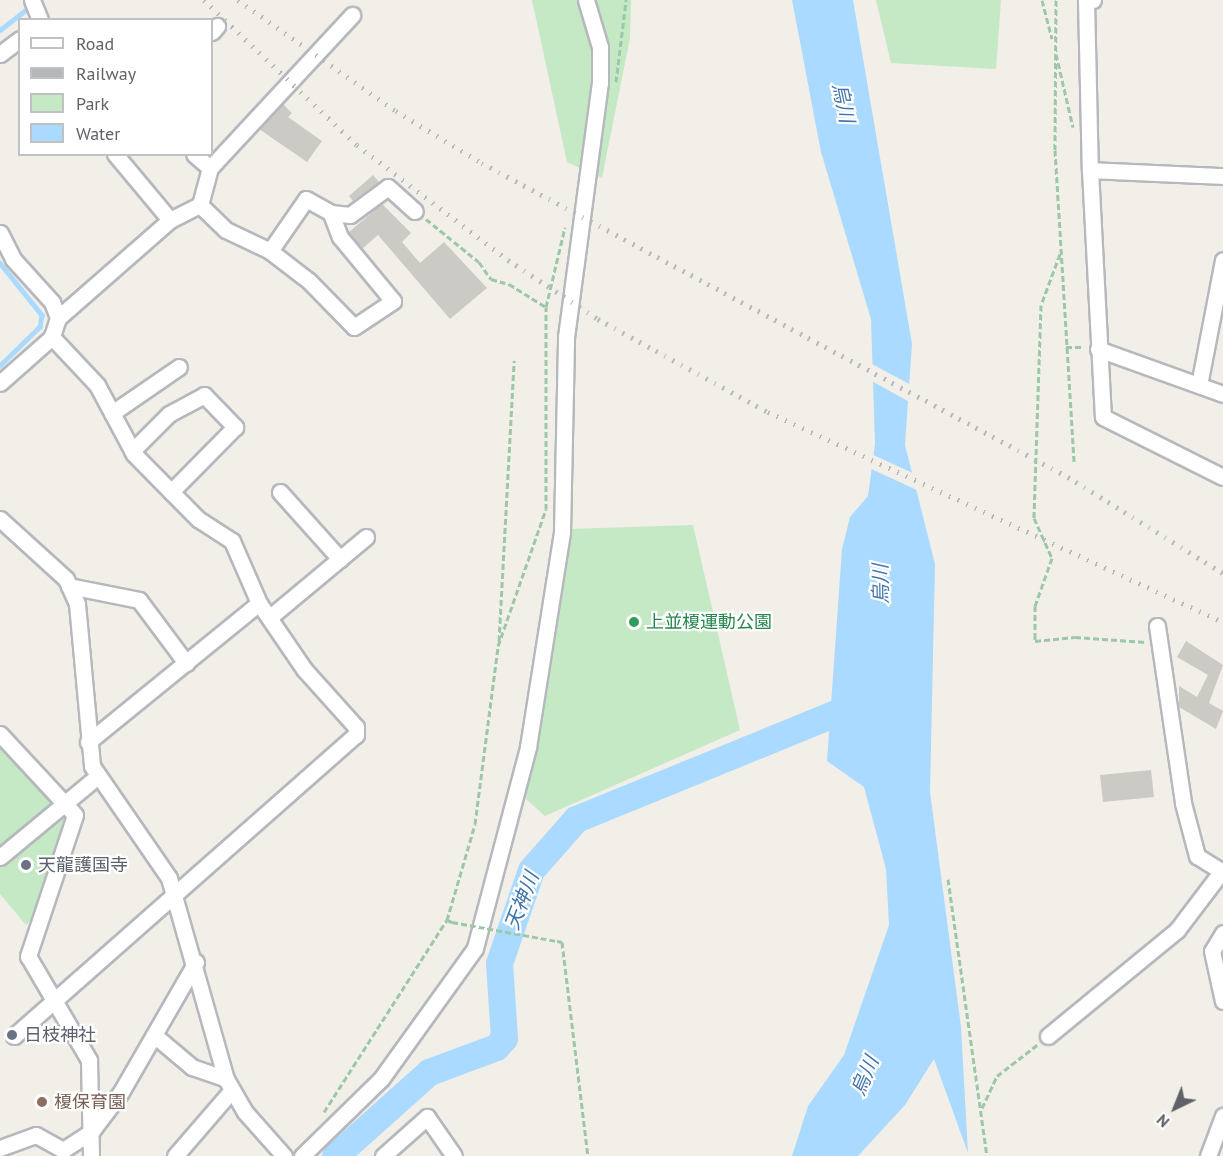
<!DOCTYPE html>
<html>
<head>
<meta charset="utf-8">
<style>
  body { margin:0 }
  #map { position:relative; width:1223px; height:1156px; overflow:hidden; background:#f1efe8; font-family:"PT Sans","Noto Sans JP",sans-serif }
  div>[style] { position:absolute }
  .green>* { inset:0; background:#c5e8c5 }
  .water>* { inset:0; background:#aadaff }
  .pier>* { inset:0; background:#f1efe8 }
  .stream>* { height:4.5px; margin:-2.25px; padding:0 2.25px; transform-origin:2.25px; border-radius:2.25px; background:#aadaff }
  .river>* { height:27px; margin:-13.5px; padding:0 13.5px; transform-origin:13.5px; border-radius:13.5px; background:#aadaff }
  .building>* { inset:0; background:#cccac5 }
  .path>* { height:3px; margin-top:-1.5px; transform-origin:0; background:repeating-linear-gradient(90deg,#9cc7a9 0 6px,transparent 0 9px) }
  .roads { filter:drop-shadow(2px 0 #b5b8bc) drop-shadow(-2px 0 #b5b8bc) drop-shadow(0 2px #b5b8bc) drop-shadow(0 -2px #b5b8bc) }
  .minor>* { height:15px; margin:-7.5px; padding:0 7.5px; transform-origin:7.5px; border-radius:7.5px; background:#fff }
  .rail>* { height:4.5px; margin-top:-2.25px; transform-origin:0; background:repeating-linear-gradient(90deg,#b6b7b8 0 1.5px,transparent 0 9.5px) }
  .path-bridge>* { height:3px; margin-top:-1.5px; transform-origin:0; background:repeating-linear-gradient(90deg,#9cc7a9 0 6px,transparent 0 9px) }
  .dots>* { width:16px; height:16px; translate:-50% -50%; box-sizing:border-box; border:3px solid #fff; border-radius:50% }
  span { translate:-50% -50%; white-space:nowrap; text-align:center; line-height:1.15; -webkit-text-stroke:4.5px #fff; paint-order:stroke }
  .leisure-label { font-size:18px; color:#27864d }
  .left { translate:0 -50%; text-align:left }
  .worship-label { font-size:18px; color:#5b616d }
  .education-label { font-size:18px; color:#785e54 }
  .water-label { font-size:20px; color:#4174aa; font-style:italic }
  .legend { position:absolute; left:18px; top:18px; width:195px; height:138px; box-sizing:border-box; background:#fff; border:2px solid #bfc1c3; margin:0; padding:8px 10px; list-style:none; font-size:18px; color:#5f6368 }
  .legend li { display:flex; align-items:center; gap:12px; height:30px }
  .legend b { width:30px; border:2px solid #bfc1c3 }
  .north { position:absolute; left:1145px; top:1078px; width:60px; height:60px; -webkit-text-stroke:4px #fff; paint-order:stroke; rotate:223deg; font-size:16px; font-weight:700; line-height:24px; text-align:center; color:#5f6368 }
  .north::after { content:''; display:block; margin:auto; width:21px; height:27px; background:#5f6368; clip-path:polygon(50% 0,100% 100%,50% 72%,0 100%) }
</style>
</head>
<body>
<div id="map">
  <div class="green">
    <i style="clip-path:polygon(532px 0,631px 0,630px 38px,602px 178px,567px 162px)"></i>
    <i style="clip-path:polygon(876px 0,1001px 0,996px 69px,891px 63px)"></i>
    <i style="clip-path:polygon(693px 525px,740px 730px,545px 816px,526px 799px,568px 529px)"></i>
    <i style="clip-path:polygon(5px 742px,59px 803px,0 850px,0 746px)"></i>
    <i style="clip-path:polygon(64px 809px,69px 815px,37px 915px,26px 925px,0 894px,0 863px)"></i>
  </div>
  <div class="water">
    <i style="clip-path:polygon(792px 0,853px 0,912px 344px,905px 445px,935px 564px,930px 792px,961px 1027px,968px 1153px,934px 1059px,905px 1105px,858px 1156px,792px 1156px,808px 1106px,844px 1055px,889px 925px,886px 869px,864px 787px,827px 761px,842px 549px,850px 517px,868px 496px,875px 444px,871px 319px,821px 152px)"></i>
  </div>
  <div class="pier">
    <i style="clip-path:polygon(870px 363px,915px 387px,913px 404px,870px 380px)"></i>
    <i style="clip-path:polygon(871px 454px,915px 474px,919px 491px,869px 468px)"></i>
  </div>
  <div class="stream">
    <i style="left:0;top:30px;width:39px;rotate:-38deg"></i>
    <i style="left:0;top:263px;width:67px;rotate:51.1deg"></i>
    <i style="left:42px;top:315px;width:12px;rotate:99deg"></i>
    <i style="left:40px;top:327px;width:56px;rotate:135.7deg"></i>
  </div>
  <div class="river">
    <i style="left:335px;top:1156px;width:126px;rotate:-41.8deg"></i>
    <i style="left:429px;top:1072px;width:72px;rotate:-20.5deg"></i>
    <i style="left:496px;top:1047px;width:12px;rotate:-48deg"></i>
    <i style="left:504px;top:1038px;width:75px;rotate:-93.8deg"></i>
    <i style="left:499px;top:963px;width:98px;rotate:-71deg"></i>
    <i style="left:531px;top:870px;width:68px;rotate:-48.6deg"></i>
    <i style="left:576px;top:819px;width:310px;rotate:-22.2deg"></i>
  </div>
  <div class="building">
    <i style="clip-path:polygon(283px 104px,292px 113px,288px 117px,322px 141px,307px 162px,259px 129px)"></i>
    <i style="clip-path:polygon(373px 175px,379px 182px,353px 201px,349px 196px)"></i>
    <i style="clip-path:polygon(382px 204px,411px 233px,402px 242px,420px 263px,444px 242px,487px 288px,450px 319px,378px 235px,362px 249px,349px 232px)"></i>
    <i style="clip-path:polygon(1186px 641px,1223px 665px,1209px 703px,1223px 711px,1216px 729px,1179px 707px,1179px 686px,1197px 697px,1208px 675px,1177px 657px)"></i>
    <i style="clip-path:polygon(1151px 770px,1154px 797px,1103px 802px,1100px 775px)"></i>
  </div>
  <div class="path">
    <i style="left:1042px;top:0;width:40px;rotate:75.6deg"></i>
    <i style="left:1056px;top:0;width:150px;rotate:90.4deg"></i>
    <i style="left:1055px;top:150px;width:312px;rotate:86.5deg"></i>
    <i style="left:1056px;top:54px;width:75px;rotate:76.9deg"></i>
    <i style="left:616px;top:82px;width:83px;rotate:-83deg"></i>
    <i style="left:426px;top:219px;width:68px;rotate:39.1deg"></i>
    <i style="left:479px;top:262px;width:21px;rotate:55deg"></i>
    <i style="left:491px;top:279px;width:19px;rotate:16deg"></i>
    <i style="left:509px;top:284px;width:44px;rotate:31.9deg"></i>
    <i style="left:1060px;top:254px;width:54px;rotate:110.4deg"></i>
    <i style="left:1041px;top:305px;width:213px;rotate:91.9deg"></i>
    <i style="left:1034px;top:518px;width:44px;rotate:65.8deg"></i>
    <i style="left:1052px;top:558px;width:51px;rotate:109.5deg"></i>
    <i style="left:1035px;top:606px;width:35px;rotate:90deg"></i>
    <i style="left:1035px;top:641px;width:40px;rotate:-5.7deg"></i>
    <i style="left:1075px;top:637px;width:71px;rotate:4deg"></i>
    <i style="left:1066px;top:347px;width:18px"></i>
    <i style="left:499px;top:641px;width:281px;rotate:-86.9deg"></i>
    <i style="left:948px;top:879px;width:280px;rotate:82deg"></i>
    <i style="left:452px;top:922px;width:5px;rotate:-158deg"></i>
    <i style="left:447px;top:920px;width:100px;rotate:-73.7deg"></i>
    <i style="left:475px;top:824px;width:179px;rotate:-82.6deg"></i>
    <i style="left:498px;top:646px;width:145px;rotate:-70.7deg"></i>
    <i style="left:546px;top:509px;width:202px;rotate:-90deg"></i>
    <i style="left:546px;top:307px;width:82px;rotate:-76.6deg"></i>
    <i style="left:557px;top:941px;width:5px;rotate:11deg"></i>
    <i style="left:562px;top:942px;width:216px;rotate:83.1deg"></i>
    <i style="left:982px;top:1108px;width:35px;rotate:-65deg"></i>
    <i style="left:997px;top:1076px;width:51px;rotate:-37.8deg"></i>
    <i style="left:324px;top:1112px;width:228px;rotate:-57.4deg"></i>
  </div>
  <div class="roads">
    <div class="minor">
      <i style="left:32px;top:0;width:22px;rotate:68deg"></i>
      <i style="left:1093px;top:0;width:7px;rotate:180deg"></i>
      <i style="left:1086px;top:0;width:170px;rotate:88.7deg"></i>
      <i style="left:1090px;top:170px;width:247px;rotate:87deg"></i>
      <i style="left:1103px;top:417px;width:134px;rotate:26.6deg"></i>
      <i style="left:212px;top:32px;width:8px;rotate:-50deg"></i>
      <i style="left:0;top:54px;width:25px;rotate:-37deg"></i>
      <i style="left:115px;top:154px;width:86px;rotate:50.2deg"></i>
      <i style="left:210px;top:168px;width:209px;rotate:-47.1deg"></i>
      <i style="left:1090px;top:170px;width:133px;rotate:2.6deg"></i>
      <i style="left:200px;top:205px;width:36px;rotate:44deg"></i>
      <i style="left:226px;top:230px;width:49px;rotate:25.5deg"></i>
      <i style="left:270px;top:251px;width:49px;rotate:37.6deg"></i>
      <i style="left:309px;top:281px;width:64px;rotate:45.6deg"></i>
      <i style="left:354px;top:327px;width:47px;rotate:-33.7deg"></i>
      <i style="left:393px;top:301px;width:83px;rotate:-129.6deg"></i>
      <i style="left:340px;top:237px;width:26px;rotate:-111deg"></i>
      <i style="left:0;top:233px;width:29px;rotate:63deg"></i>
      <i style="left:13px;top:259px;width:58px;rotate:47.8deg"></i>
      <i style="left:52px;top:302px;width:17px;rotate:69deg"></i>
      <i style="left:58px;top:318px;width:20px;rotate:108deg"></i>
      <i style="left:52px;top:337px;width:69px;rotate:138.5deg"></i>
      <i style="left:270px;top:251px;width:63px;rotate:-55.3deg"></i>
      <i style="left:306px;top:199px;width:29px;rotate:29deg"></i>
      <i style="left:331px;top:213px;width:19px;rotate:6deg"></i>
      <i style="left:350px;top:215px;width:47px;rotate:-36.4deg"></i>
      <i style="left:388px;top:187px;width:36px;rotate:42deg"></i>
      <i style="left:58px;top:318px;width:149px;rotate:-41.2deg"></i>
      <i style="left:170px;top:220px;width:34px;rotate:-27deg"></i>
      <i style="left:200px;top:205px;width:38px;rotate:-75deg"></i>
      <i style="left:210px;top:168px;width:21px;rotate:-139deg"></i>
      <i style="left:1098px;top:349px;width:133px;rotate:19.8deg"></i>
      <i style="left:1199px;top:385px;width:127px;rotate:-79.1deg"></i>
      <i style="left:112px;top:413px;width:81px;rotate:-34.5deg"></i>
      <i style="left:132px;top:451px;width:52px;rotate:-45deg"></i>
      <i style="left:169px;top:414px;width:40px;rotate:-28deg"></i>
      <i style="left:204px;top:395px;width:45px;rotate:45.9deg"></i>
      <i style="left:235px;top:427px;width:91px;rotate:134.6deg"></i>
      <i style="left:280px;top:492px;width:90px;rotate:48.2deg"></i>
      <i style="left:0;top:519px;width:89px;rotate:42.3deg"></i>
      <i style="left:66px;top:579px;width:27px;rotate:66deg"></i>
      <i style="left:77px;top:604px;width:163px;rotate:84.7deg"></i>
      <i style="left:92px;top:766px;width:136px;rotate:55.5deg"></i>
      <i style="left:169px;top:878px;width:209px;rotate:74.2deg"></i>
      <i style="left:226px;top:1079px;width:38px;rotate:60deg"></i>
      <i style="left:245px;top:1112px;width:59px;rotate:48.4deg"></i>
      <i style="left:69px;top:586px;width:71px;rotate:11.3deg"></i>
      <i style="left:139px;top:600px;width:79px;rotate:53.3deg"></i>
      <i style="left:270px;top:617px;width:125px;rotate:-39.8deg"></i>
      <i style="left:1157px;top:626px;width:179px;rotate:81.6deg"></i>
      <i style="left:1183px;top:803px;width:55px;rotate:75.2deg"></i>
      <i style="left:1197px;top:856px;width:31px;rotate:32deg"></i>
      <i style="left:0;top:734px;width:110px;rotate:47.2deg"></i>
      <i style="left:75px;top:815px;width:149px;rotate:108.4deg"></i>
      <i style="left:28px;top:956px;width:121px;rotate:59.6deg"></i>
      <i style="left:89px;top:1060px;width:96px;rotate:88.8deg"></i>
      <i style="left:88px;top:742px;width:220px;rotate:-39.1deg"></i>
      <i style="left:0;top:857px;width:127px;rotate:-39.6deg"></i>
      <i style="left:1223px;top:933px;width:21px;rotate:121deg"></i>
      <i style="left:1212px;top:951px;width:51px;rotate:77.6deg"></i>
      <i style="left:154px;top:1035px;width:50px;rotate:40.1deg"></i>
      <i style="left:192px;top:1067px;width:36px;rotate:19deg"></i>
      <i style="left:14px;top:1036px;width:456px;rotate:-41.4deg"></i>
      <i style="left:356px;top:735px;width:8px;rotate:-90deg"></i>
      <i style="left:356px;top:727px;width:78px;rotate:-131.9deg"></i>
      <i style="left:304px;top:669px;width:80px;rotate:-124.3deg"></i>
      <i style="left:259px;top:603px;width:68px;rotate:-113.5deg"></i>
      <i style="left:232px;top:541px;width:40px;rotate:-147.1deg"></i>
      <i style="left:198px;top:519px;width:91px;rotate:-134.6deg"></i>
      <i style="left:134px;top:454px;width:78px;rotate:-118.2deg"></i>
      <i style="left:97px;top:385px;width:66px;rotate:-133.2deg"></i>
      <i style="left:1048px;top:1036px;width:167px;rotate:-39.4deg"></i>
      <i style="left:1177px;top:930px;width:73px;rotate:-52.8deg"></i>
      <i style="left:0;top:1148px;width:38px;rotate:-20deg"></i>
      <i style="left:36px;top:1135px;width:31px;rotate:29deg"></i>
      <i style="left:63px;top:1150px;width:33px;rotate:-33deg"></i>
      <i style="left:91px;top:1132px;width:50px;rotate:-53.1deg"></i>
      <i style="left:121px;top:1092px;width:150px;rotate:-60deg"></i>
      <i style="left:175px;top:1156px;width:87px;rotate:-49.2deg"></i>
      <i style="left:302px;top:1156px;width:110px;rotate:-44.3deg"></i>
      <i style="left:381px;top:1079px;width:161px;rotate:-54.3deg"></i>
      <i style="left:475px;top:948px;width:208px;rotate:-75.2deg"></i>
      <i style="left:528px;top:747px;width:218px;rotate:-81deg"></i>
      <i style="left:562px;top:532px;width:195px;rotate:-88.8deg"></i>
      <i style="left:566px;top:337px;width:256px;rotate:-82.4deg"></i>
      <i style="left:600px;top:83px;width:36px;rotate:-90deg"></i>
      <i style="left:600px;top:47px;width:49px;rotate:-106.6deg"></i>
      <i style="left:383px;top:1156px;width:59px;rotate:-41.6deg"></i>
      <i style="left:427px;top:1117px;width:47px;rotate:55.3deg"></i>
      <i style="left:1208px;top:1156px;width:43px;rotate:-69.4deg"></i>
    </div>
  </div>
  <div class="rail">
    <i style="left:204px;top:0;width:211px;rotate:43.5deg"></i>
    <i style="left:357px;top:145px;width:190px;rotate:37.3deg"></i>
    <i style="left:508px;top:260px;width:108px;rotate:33.2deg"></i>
    <i style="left:598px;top:319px;width:194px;rotate:28.7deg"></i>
    <i style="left:768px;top:412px;width:501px;rotate:24.78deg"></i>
    <i style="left:238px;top:0;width:193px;rotate:35.1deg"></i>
    <i style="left:396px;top:111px;width:100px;rotate:31.2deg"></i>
    <i style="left:482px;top:163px;width:665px;rotate:28.18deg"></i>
    <i style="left:1068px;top:477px;width:182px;rotate:31.8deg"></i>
  </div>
  <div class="path-bridge">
    <i style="left:452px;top:922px;width:107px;rotate:10.3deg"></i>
  </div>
  <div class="dots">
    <i style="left:634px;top:622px;background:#2e9e5b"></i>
    <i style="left:26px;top:865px;background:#6b7280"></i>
    <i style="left:12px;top:1035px;background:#6b7280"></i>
    <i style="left:42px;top:1102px;background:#8d6e63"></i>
  </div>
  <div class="leisure-label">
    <span class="left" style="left:646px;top:622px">上並榎運動公園</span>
  </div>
  <div class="worship-label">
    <span class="left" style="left:38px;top:865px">天龍護国寺</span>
    <span class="left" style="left:24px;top:1035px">日枝神社</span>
  </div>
  <div class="education-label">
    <span class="left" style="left:54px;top:1102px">榎保育園</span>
  </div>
  <div class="water-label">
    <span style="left:843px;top:103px;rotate:78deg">烏川</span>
    <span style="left:881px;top:584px;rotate:-91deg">烏川</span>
    <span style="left:522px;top:901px;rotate:-69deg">天神川</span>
    <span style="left:865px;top:1076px;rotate:-67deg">烏川</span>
  </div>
  <ul class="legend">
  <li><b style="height:8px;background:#fff"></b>Road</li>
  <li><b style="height:8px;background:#b6b7b8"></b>Railway</li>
  <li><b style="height:16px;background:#c5e8c5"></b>Park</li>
  <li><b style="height:16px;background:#aadaff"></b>Water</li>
  </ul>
  <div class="north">N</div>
</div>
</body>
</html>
